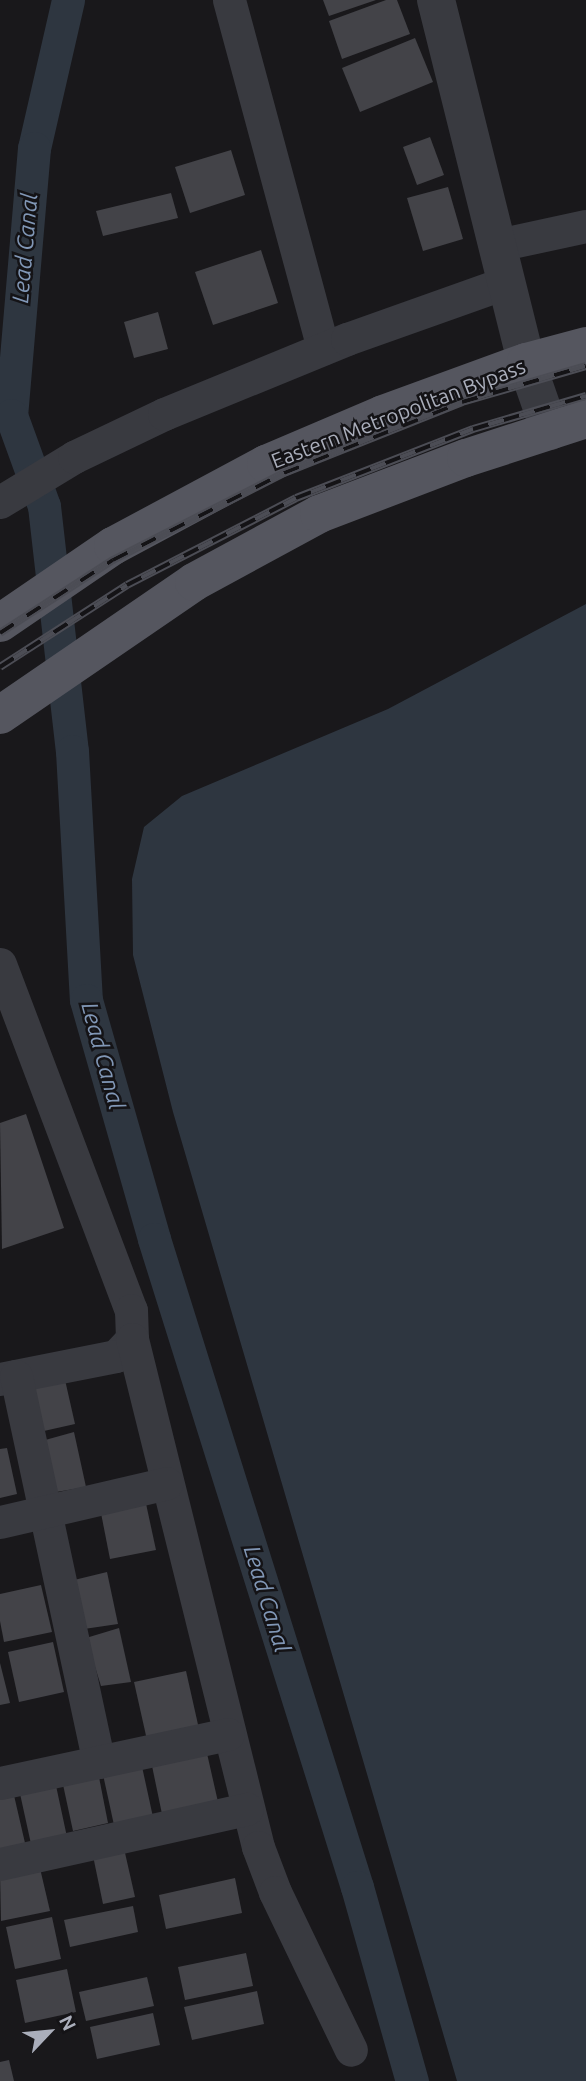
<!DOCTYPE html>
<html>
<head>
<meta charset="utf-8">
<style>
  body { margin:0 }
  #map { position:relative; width:586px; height:2081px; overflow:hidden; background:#19181b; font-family:Ubuntu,sans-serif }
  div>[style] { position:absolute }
  .water>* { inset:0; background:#2e3640 }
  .canal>* { height:33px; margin:-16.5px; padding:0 16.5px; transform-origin:16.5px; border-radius:16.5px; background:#2e3640 }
  .building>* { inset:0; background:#434348 }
  .minor>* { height:33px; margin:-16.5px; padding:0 16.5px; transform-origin:16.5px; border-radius:16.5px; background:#393a40 }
  .tertiary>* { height:38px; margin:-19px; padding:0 19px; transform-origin:19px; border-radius:19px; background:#393a40 }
  .primary>* { height:38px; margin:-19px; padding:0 19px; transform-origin:19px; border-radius:19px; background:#55565f }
  .rail>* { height:8px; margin-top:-4px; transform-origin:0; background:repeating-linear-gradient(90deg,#141316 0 16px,#4c4d55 0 32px); box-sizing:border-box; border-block:2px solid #4c4d55 }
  span { translate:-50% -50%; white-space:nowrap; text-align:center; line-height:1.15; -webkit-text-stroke:5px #141316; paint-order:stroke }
  .street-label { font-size:21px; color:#aaaebb }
  .water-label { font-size:23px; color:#8197b6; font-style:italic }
  .north { position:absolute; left:14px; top:1997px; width:70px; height:70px; -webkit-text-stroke:5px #141316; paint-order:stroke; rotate:64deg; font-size:19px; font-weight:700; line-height:28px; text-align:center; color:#aaaebb }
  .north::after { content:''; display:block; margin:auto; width:24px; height:32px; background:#aaaebb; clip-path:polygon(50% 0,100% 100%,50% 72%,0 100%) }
</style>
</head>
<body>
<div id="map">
  <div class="water">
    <i style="clip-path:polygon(586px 604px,586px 2081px,457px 2081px,173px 1112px,133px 955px,132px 879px,144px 827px,182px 796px,388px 709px)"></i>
  </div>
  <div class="canal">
    <i style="left:68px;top:0;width:152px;rotate:102.9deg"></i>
    <i style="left:34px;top:148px;width:268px;rotate:94.9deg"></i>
    <i style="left:11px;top:415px;width:97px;rotate:70.1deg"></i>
    <i style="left:44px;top:506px;width:247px;rotate:83.5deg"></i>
    <i style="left:72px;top:751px;width:249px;rotate:86.8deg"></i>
    <i style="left:86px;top:1000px;width:248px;rotate:74.1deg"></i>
    <i style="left:154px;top:1239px;width:679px;rotate:72.61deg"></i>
    <i style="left:357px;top:1887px;width:202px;rotate:74.2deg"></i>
  </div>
  <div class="building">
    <i style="clip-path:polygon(323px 0,376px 0,329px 16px)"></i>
    <i style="clip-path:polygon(386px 0,397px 0,410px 34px,342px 59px,329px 21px)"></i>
    <i style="clip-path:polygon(415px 38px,433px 82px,360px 112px,342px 68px)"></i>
    <i style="clip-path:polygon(430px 137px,444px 175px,417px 185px,403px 147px)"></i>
    <i style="clip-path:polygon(231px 150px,245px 195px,190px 213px,175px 167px)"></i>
    <i style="clip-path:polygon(448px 187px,463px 239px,423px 251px,407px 198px)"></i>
    <i style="clip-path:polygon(171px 193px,178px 218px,103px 236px,96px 211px)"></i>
    <i style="clip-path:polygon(261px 250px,278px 303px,213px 325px,195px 272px)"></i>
    <i style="clip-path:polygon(158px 312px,168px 349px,134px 358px,124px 322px)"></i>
    <i style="clip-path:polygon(26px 1114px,64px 1228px,2px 1249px,0 1123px)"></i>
    <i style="clip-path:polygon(63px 1371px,75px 1424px,35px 1433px,24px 1383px)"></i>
    <i style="clip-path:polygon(74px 1432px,86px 1487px,50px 1493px,38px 1442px)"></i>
    <i style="clip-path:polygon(7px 1448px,17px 1494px,0 1498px,0 1449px)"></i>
    <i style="clip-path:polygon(145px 1499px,156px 1550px,110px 1559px,100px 1508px)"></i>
    <i style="clip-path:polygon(107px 1572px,118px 1624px,84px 1629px,70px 1581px)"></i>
    <i style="clip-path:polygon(41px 1585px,52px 1632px,4px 1642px,0 1621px,0 1594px)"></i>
    <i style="clip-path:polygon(119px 1628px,131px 1682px,101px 1686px,86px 1638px)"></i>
    <i style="clip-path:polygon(53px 1642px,64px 1692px,19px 1702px,8px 1652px)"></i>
    <i style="clip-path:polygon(0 1663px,10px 1703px,0 1705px)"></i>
    <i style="clip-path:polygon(186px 1671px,199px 1729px,147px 1740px,134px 1682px)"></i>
    <i style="clip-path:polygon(206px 1749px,218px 1802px,162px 1814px,151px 1761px)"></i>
    <i style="clip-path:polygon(141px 1762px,153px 1817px,114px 1825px,102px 1770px)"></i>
    <i style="clip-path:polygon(98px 1772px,108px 1823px,73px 1831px,62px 1780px)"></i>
    <i style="clip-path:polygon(55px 1781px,67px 1837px,31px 1844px,19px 1789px)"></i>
    <i style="clip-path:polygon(13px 1791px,25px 1843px,0 1849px,0 1794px)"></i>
    <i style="clip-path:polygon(123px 1844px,135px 1897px,103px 1904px,92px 1851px)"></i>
    <i style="clip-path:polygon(39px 1864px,50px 1911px,1px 1921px,0 1872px)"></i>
    <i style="clip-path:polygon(235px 1878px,242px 1913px,166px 1929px,159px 1895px)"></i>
    <i style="clip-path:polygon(133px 1906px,138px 1932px,70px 1947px,64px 1920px)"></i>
    <i style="clip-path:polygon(52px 1917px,61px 1959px,15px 1969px,6px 1927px)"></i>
    <i style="clip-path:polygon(246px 1953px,253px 1986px,185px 2000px,178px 1967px)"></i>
    <i style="clip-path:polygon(67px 1969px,76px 2012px,25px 2023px,16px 1980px)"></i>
    <i style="clip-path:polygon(147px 1977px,154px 2006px,86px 2021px,79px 1992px)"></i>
    <i style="clip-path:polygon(257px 1991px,264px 2024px,192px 2040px,184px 2007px)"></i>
    <i style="clip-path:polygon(153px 2013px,160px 2045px,97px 2059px,90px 2027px)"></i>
    <i style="clip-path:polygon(9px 2060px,14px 2081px,0 2081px,0 2062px)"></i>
  </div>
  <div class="minor">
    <i style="left:229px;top:0;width:361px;rotate:74.9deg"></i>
    <i style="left:498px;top:245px;width:90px;rotate:-12.2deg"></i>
    <i style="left:0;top:502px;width:87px;rotate:-31.3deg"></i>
    <i style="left:74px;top:457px;width:100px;rotate:-25.5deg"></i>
    <i style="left:164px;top:414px;width:198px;rotate:-22.3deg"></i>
    <i style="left:347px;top:339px;width:170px;rotate:-19.6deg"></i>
    <i style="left:0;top:964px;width:370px;rotate:69.3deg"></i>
    <i style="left:131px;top:1310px;width:29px;rotate:88deg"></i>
    <i style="left:132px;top:1339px;width:23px;rotate:133deg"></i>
    <i style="left:116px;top:1356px;width:118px;rotate:168.8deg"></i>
    <i style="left:132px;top:1339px;width:523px;rotate:76.07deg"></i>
    <i style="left:258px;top:1847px;width:48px;rotate:69.3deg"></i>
    <i style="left:275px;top:1892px;width:175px;rotate:64.3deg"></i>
    <i style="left:16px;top:1376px;width:395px;rotate:77.9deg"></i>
    <i style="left:0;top:1522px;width:171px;rotate:-13.1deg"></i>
    <i style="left:0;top:1783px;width:233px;rotate:-12.1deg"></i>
    <i style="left:0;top:1864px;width:253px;rotate:-12.6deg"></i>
  </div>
  <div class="tertiary">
    <i style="left:436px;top:0;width:373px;rotate:76deg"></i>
    <i style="left:526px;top:362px;width:73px;rotate:70.8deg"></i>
  </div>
  <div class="primary">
    <i style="left:0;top:623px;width:137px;rotate:-34.3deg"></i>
    <i style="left:113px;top:546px;width:174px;rotate:-28.2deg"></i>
    <i style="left:266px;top:464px;width:127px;rotate:-23.1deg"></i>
    <i style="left:383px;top:414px;width:152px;rotate:-20deg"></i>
    <i style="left:526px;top:362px;width:62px;rotate:-14.9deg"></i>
    <i style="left:0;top:715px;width:235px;rotate:-34.4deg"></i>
    <i style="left:194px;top:582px;width:142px;rotate:-28.5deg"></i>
    <i style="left:319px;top:514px;width:157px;rotate:-20.9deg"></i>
    <i style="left:466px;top:458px;width:126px;rotate:-18deg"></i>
  </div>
  <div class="rail">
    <i style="left:0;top:633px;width:135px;rotate:-32.9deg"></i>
    <i style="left:113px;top:560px;width:192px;rotate:-27deg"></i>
    <i style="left:284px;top:473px;width:192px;rotate:-21.7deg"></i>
    <i style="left:462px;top:402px;width:129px;rotate:-16.2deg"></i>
    <i style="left:0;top:667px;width:151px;rotate:-32.8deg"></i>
    <i style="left:127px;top:585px;width:190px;rotate:-27.2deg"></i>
    <i style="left:296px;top:498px;width:190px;rotate:-21.3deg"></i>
    <i style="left:473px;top:429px;width:118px;rotate:-16.3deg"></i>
  </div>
  <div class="street-label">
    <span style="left:398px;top:413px;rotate:-21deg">Eastern Metropolitan Bypass</span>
  </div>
  <div class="water-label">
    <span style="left:25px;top:248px;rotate:-85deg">Lead Canal</span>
    <span style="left:103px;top:1056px;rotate:75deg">Lead Canal</span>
    <span style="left:267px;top:1599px;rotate:73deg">Lead Canal</span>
  </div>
  <div class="north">N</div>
</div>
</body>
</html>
